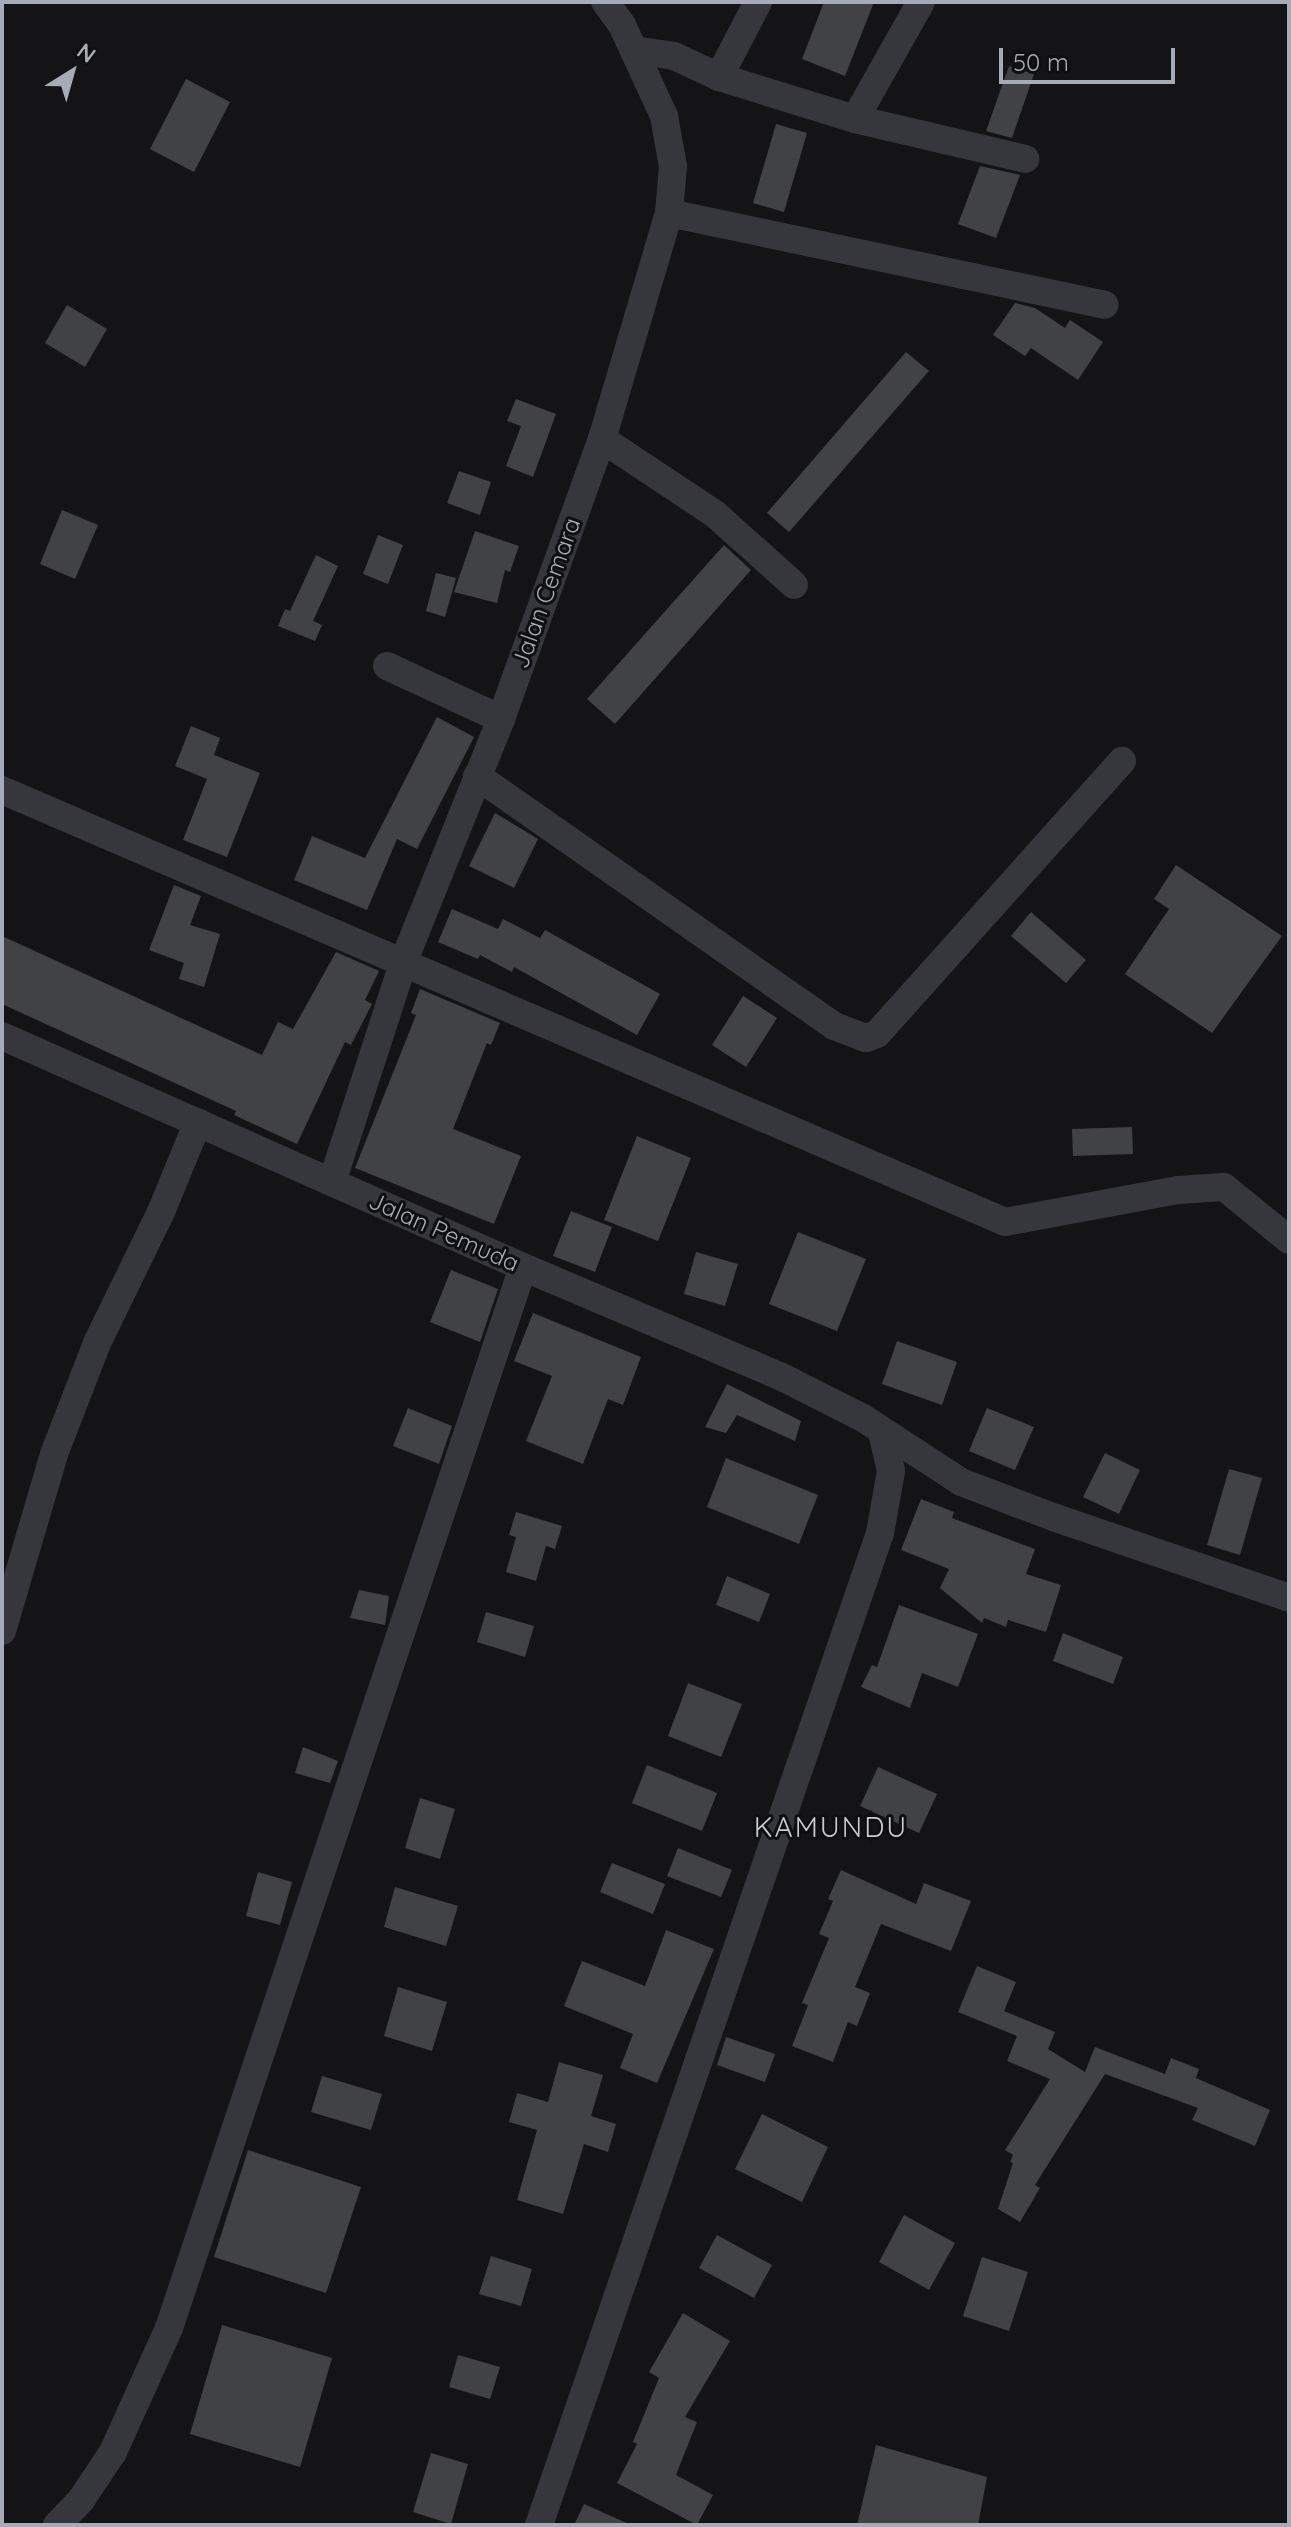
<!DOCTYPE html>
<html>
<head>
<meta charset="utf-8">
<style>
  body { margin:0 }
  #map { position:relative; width:1291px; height:2527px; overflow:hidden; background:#141416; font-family:Quicksand,sans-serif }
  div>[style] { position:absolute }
  .building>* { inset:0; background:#404246 }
  .minor>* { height:28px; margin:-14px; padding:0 14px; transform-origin:14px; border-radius:14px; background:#35373c }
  span { translate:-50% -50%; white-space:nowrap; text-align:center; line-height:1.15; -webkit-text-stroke:6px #0f0f11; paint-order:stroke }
  .street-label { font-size:24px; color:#a5acb7 }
  .quarter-label { font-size:28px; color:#c6cbd3; letter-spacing:2px }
  .frame { position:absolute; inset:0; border:4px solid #a5acb7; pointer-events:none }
  .north { position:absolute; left:32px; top:32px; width:80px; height:80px; -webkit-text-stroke:6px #0f0f11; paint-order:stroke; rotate:37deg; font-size:22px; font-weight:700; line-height:32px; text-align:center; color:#a5acb7 }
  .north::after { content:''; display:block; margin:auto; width:28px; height:36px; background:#a5acb7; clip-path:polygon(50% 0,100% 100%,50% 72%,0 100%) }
  .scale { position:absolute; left:999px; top:48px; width:176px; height:36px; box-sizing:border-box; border:4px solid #a5acb7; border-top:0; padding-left:10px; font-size:24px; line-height:28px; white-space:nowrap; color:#a5acb7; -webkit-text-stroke:6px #0f0f11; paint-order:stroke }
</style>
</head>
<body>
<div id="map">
  <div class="building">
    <i style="clip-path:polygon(824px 2px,874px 2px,845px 76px,802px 59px)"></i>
    <i style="clip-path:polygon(1009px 66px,1034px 74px,1012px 138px,986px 131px)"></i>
    <i style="clip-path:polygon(186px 79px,230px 102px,194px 172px,150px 149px)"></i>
    <i style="clip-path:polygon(776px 124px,807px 133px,784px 212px,753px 203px)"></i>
    <i style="clip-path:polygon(980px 166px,1020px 175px,996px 238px,958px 224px)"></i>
    <i style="clip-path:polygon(1015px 303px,1035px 308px,1065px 328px,1070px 320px,1103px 342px,1078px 380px,1031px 348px,1025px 356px,993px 335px)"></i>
    <i style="clip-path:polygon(67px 305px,107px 329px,85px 367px,45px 343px)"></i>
    <i style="clip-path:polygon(906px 352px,929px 371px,789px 532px,767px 513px)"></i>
    <i style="clip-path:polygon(516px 399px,556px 414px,533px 477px,506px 466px,521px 426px,507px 421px)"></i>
    <i style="clip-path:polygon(459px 471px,491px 482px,480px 515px,447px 503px)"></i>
    <i style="clip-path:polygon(62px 510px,98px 525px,75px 579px,40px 564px)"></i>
    <i style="clip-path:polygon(475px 531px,519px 546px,510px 572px,505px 570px,497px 603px,454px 592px)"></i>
    <i style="clip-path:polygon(378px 535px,403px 545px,388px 584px,363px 574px)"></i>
    <i style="clip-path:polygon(724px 545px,751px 570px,615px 724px,587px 699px)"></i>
    <i style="clip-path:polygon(316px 555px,338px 566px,313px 621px,322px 625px,315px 641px,278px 626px,285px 609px,290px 611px)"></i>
    <i style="clip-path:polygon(436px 573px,456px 578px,445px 617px,426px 611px)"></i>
    <i style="clip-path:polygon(437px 717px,474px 737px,417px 849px,397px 839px,367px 910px,294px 880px,312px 836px,365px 858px)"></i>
    <i style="clip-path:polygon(191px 726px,220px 738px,214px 755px,260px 773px,227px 857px,183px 840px,207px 779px,175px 766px)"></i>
    <i style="clip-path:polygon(495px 813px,538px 839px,514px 888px,469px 866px)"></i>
    <i style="clip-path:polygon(1176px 865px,1282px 936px,1212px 1033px,1125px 974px,1169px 909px,1154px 899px)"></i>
    <i style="clip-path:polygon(174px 885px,201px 896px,190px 925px,220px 934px,204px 987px,179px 979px,184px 963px,149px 950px)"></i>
    <i style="clip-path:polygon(452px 909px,498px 929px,503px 919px,540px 938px,545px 930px,660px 994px,637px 1035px,514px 967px,512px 972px,480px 955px,478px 959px,438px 942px)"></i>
    <i style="clip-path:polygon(1031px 912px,1086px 960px,1066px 983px,1011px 936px)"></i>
    <i style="clip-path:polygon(2px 936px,262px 1055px,278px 1022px,293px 1029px,336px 952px,379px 971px,365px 1000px,372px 1004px,351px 1045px,345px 1042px,297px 1144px,234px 1115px,236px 1111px,2px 1004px)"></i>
    <i style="clip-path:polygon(420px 989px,500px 1023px,491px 1045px,487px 1043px,453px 1129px,521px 1156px,494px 1224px,355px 1168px,416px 1015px,411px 1013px)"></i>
    <i style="clip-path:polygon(743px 996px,777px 1018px,746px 1067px,712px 1045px)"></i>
    <i style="clip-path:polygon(1132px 1127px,1133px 1154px,1073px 1156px,1072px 1129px)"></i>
    <i style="clip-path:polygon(637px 1136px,691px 1158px,658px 1241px,604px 1220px)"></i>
    <i style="clip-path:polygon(571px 1211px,612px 1227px,595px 1272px,553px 1256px)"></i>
    <i style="clip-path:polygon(798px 1232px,866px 1259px,837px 1331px,769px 1304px)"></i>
    <i style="clip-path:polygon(696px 1252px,738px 1264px,725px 1306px,684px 1294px)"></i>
    <i style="clip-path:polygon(451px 1270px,498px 1289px,480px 1342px,430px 1322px)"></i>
    <i style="clip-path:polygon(533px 1313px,641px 1357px,623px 1405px,608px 1399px,583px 1464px,526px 1441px,552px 1376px,514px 1361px)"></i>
    <i style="clip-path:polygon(897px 1341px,957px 1362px,942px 1405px,882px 1384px)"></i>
    <i style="clip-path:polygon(727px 1384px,801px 1421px,795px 1441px,737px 1415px,726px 1433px,705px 1427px)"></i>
    <i style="clip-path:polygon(408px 1408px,452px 1426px,439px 1464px,393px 1446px)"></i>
    <i style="clip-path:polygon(987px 1408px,1034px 1427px,1015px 1470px,969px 1451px)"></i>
    <i style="clip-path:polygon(1105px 1453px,1140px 1470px,1119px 1514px,1083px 1497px)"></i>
    <i style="clip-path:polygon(726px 1458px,818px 1495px,799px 1544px,707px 1507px)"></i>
    <i style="clip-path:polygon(1229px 1469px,1262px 1478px,1240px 1555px,1207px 1545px)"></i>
    <i style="clip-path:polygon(921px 1499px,954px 1512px,952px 1518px,1035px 1549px,1026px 1574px,1061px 1585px,1046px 1632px,1008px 1620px,1006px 1627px,984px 1618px,982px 1623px,940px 1588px,949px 1569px,901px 1550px)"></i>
    <i style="clip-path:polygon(516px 1512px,562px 1526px,555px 1549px,546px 1546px,536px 1581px,506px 1572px,516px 1537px,509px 1535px)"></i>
    <i style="clip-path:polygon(727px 1576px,770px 1594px,759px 1622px,716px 1605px)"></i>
    <i style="clip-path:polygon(359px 1590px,389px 1596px,385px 1625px,350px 1618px)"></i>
    <i style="clip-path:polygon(899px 1605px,978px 1634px,958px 1687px,922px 1673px,910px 1708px,861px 1687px,872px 1665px,877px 1667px)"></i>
    <i style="clip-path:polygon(486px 1612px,534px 1626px,525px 1657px,477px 1642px)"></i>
    <i style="clip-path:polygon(1063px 1633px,1123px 1657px,1113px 1684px,1053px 1661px)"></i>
    <i style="clip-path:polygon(688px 1683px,742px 1704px,721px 1757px,668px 1736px)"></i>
    <i style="clip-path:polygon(303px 1747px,338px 1761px,330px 1783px,295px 1773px)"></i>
    <i style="clip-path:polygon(647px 1765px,717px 1793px,702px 1831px,632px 1803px)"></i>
    <i style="clip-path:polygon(878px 1767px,937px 1794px,919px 1833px,860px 1806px)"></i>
    <i style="clip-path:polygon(420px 1798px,455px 1809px,440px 1859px,405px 1848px)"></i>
    <i style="clip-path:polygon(678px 1848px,732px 1870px,721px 1897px,667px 1876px)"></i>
    <i style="clip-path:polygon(612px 1863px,665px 1884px,653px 1914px,600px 1892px)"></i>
    <i style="clip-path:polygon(841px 1870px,916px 1904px,924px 1883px,971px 1901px,951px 1951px,881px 1924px,855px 1987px,870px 1993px,857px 2026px,848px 2022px,833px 2062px,792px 2046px,808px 2005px,802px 2003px,829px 1938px,819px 1934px,833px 1901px,828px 1899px)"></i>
    <i style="clip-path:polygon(258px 1872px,292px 1882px,280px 1925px,246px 1916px)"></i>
    <i style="clip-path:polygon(395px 1887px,458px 1906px,446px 1946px,384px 1927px)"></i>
    <i style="clip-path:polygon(666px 1930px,714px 1949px,657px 2083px,620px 2068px,633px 2034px,564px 2006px,582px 1961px,645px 1986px)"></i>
    <i style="clip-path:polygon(977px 1966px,1016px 1982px,1004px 2011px,1055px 2032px,1048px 2049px,1085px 2072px,1095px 2047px,1165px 2074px,1171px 2058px,1199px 2069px,1196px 2078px,1270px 2110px,1255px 2146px,1192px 2120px,1198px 2108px,1105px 2074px,1035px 2185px,1040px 2188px,1020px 2222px,998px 2209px,1013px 2163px,1010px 2162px,1013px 2155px,1005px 2150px,1050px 2079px,1007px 2061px,1017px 2036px,958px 2012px)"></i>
    <i style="clip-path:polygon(398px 1987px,447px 2002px,432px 2051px,384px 2036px)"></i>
    <i style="clip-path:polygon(726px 2037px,775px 2054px,765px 2082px,717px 2065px)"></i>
    <i style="clip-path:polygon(559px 2062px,603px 2075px,591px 2116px,616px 2124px,608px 2152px,584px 2144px,563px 2214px,517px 2200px,537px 2130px,509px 2122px,517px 2093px,548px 2102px)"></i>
    <i style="clip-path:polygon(322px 2076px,382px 2094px,371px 2130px,311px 2112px)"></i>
    <i style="clip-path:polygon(762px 2114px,828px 2147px,802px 2202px,735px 2169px)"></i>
    <i style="clip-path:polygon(248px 2150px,361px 2187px,326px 2293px,214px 2257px)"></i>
    <i style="clip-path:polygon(904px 2215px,955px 2243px,929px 2290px,879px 2262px)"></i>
    <i style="clip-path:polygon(717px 2235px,772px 2265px,754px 2298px,699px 2268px)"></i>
    <i style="clip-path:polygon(491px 2256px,532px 2269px,521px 2306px,479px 2294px)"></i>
    <i style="clip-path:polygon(982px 2257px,1028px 2272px,1009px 2331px,963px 2316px)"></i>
    <i style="clip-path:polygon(683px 2313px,730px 2341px,685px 2417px,697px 2422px,676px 2475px,713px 2495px,697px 2525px,617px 2483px,637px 2444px,633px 2442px,659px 2378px,649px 2372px)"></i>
    <i style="clip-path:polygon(222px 2325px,332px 2358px,300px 2467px,190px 2434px)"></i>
    <i style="clip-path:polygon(458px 2355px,500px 2367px,490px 2399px,449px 2387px)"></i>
    <i style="clip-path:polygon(876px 2445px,987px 2477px,978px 2525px,857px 2525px)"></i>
    <i style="clip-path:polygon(431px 2453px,468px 2464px,451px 2524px,413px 2512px)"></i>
    <i style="clip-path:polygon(584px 2504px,631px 2525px,574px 2525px)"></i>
  </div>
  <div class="minor">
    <i style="left:634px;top:50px;width:40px;rotate:8.5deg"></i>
    <i style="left:674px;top:56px;width:50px;rotate:25deg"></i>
    <i style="left:719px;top:77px;width:142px;rotate:17.2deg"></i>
    <i style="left:855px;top:119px;width:175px;rotate:13.2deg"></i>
    <i style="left:719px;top:77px;width:85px;rotate:-62.5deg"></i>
    <i style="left:855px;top:119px;width:134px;rotate:-60.6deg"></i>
    <i style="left:669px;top:213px;width:445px;rotate:11.9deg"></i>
    <i style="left:602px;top:439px;width:136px;rotate:33.6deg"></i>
    <i style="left:715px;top:514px;width:106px;rotate:41.9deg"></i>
    <i style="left:387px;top:666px;width:126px;rotate:24.9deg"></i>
    <i style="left:477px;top:776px;width:436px;rotate:35deg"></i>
    <i style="left:834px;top:1026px;width:34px;rotate:21deg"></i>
    <i style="left:866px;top:1038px;width:12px;rotate:-20deg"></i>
    <i style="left:877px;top:1034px;width:367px;rotate:-48.1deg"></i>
    <i style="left:2px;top:790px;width:1092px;rotate:23.3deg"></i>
    <i style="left:1005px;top:1222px;width:176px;rotate:-10.5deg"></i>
    <i style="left:1178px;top:1190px;width:46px;rotate:-3.7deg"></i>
    <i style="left:1224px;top:1187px;width:84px;rotate:39.2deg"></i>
    <i style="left:2px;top:1036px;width:570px;rotate:23.91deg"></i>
    <i style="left:523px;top:1267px;width:279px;rotate:23deg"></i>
    <i style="left:780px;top:1376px;width:93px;rotate:26.8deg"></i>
    <i style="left:863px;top:1418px;width:117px;rotate:33.1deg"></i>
    <i style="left:961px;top:1482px;width:102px;rotate:20.8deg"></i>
    <i style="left:1056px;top:1518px;width:246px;rotate:18.9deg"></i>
    <i style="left:332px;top:1182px;width:230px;rotate:-72deg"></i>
    <i style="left:403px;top:963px;width:263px;rotate:-68.1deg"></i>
    <i style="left:501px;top:719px;width:298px;rotate:-70.2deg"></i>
    <i style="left:602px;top:439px;width:236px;rotate:-73.5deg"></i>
    <i style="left:669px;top:213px;width:47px;rotate:-85.1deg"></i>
    <i style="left:673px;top:166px;width:51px;rotate:-100.2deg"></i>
    <i style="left:664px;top:116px;width:100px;rotate:-114.8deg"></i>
    <i style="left:622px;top:25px;width:29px;rotate:-126deg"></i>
    <i style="left:2px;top:1631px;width:184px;rotate:-73.6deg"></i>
    <i style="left:54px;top:1454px;width:119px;rotate:-68.8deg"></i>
    <i style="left:97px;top:1343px;width:146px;rotate:-64deg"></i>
    <i style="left:161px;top:1212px;width:97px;rotate:-67.7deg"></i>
    <i style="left:57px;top:2525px;width:35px;rotate:-46deg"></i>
    <i style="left:81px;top:2500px;width:58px;rotate:-56.3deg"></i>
    <i style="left:113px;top:2452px;width:136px;rotate:-65.7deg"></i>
    <i style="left:169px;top:2328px;width:1118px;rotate:-71.55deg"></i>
    <i style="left:539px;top:2525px;width:1049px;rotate:-71.03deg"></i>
    <i style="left:880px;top:1533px;width:63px;rotate:-79.9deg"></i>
    <i style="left:891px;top:1471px;width:39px;rotate:-103deg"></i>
  </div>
  <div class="street-label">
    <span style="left:546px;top:593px;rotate:-70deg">Jalan Cemara</span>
    <span style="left:444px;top:1232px;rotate:24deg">Jalan Pemuda</span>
  </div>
  <div class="quarter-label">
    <span style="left:831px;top:1827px">KAMUNDU</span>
  </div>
  <div class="frame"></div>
  <div class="north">N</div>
  <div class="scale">50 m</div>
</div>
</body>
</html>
